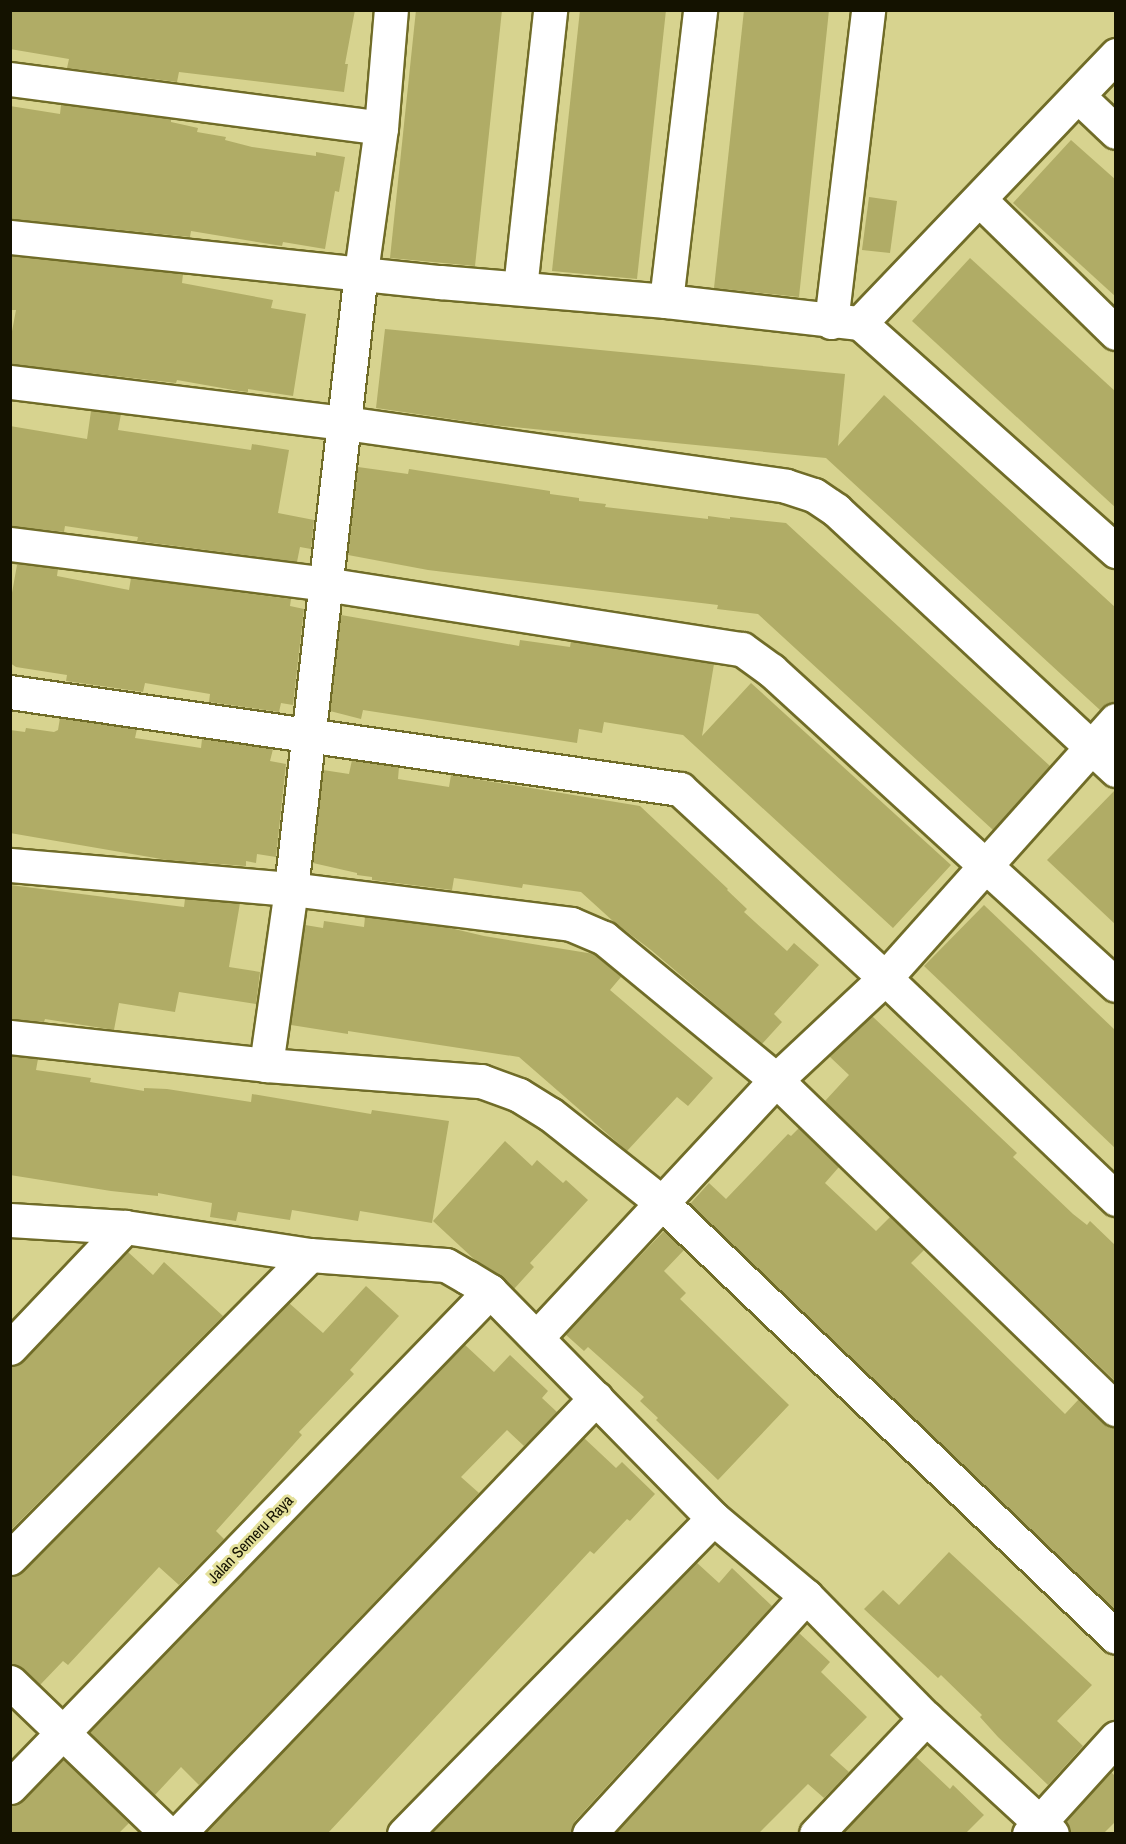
<!DOCTYPE html>
<html>
<head>
<meta charset="utf-8">
<style>
  body { margin:0 }
  #map { position:relative; width:1126px; height:1844px; overflow:hidden; background:#d7d38f; font-family:"Archivo Narrow",sans-serif }
  div>[style] { position:absolute }
  .building>* { inset:0; background:#b0ac66 }
  .roads { filter:drop-shadow(2px 0 #706c28) drop-shadow(-2px 0 #706c28) drop-shadow(0 2px #706c28) drop-shadow(0 -2px #706c28) }
  .minor>* { height:33px; margin:-16.5px; padding:0 16.5px; transform-origin:16.5px; border-radius:16.5px; background:#fff }
  span { translate:-50% -50%; white-space:nowrap; text-align:center; line-height:1.15; -webkit-text-stroke:6px #e4e19b; paint-order:stroke }
  .street-label { font-size:16px; color:#141200 }
  .frame { position:absolute; inset:0; border:12px solid #141200; pointer-events:none }
</style>
</head>
<body>
<div id="map">
  <div class="building">
    <i style="clip-path:polygon(10px 10px,355px 10px,345px 64px,348px 64px,344px 92px,179px 72px,177px 82px,67px 68px,69px 59px,10px 49px)"></i>
    <i style="clip-path:polygon(416px 10px,502px 10px,475px 266px,390px 258px)"></i>
    <i style="clip-path:polygon(580px 10px,666px 10px,637px 279px,552px 271px)"></i>
    <i style="clip-path:polygon(744px 10px,829px 10px,799px 297px,714px 288px)"></i>
    <i style="clip-path:polygon(61px 105px,171px 119px,171px 122px,198px 128px,197px 132px,226px 137px,225px 140px,252px 147px,316px 156px,316px 152px,345px 157px,339px 192px,335px 191px,325px 249px,283px 242px,282px 246px,191px 231px,190px 237px,10px 219px,10px 106px,60px 114px)"></i>
    <i style="clip-path:polygon(1071px 140px,1116px 180px,1116px 297px,1013px 203px)"></i>
    <i style="clip-path:polygon(869px 197px,897px 201px,890px 253px,862px 250px)"></i>
    <i style="clip-path:polygon(10px 256px,183px 274px,182px 283px,273px 300px,271px 308px,306px 314px,293px 396px,248px 389px,248px 392px,239px 391px,177px 380px,176px 383px,10px 364px,10px 342px,16px 310px,10px 310px)"></i>
    <i style="clip-path:polygon(970px 258px,1116px 392px,1116px 508px,912px 321px)"></i>
    <i style="clip-path:polygon(385px 329px,845px 374px,838px 446px,884px 395px,1116px 608px,1116px 702px,1100px 710px,826px 458px,492px 425px,376px 408px)"></i>
    <i style="clip-path:polygon(91px 411px,121px 414px,118px 430px,251px 450px,252px 444px,289px 450px,278px 513px,314px 520px,311px 549px,300px 547px,297px 562px,137px 541px,138px 537px,65px 526px,64px 532px,10px 526px,10px 426px,87px 439px)"></i>
    <i style="clip-path:polygon(358px 467px,408px 474px,409px 469px,550px 491px,550px 494px,579px 498px,579px 501px,606px 504px,605px 507px,708px 519px,708px 516px,730px 519px,730px 517px,786px 523px,1050px 766px,993px 830px,758px 614px,717px 609px,718px 605px,428px 570px,348px 555px)"></i>
    <i style="clip-path:polygon(10px 563px,58px 569px,57px 576px,129px 590px,131px 578px,291px 599px,290px 606px,304px 609px,293px 705px,281px 703px,279px 712px,209px 702px,210px 694px,145px 683px,143px 692px,66px 681px,67px 675px,16px 667px,10px 663px,10px 604px,17px 565px)"></i>
    <i style="clip-path:polygon(341px 615px,519px 646px,520px 640px,570px 647px,571px 641px,714px 664px,702px 736px,751px 683px,951px 865px,893px 928px,683px 735px,604px 722px,602px 733px,579px 729px,577px 743px,363px 710px,361px 719px,330px 711px)"></i>
    <i style="clip-path:polygon(60px 718px,137px 729px,135px 738px,201px 748px,202px 739px,273px 749px,270px 761px,286px 764px,276px 857px,257px 854px,256px 863px,246px 861px,246px 866px,167px 860px,10px 833px,10px 730px,25px 732px,26px 728px,54px 732px,58px 730px)"></i>
    <i style="clip-path:polygon(352px 760px,399px 767px,398px 779px,449px 787px,451px 775px,640px 806px,728px 889px,727px 890px,747px 909px,744px 912px,787px 951px,794px 943px,819px 965px,774px 1014px,782px 1022px,762px 1044px,651px 950px,614px 922px,581px 892px,523px 884px,522px 888px,454px 878px,452px 890px,372px 880px,372px 877px,357px 875px,357px 873px,313px 863px,323px 770px,349px 774px)"></i>
    <i style="clip-path:polygon(1116px 789px,1116px 925px,1047px 860px)"></i>
    <i style="clip-path:polygon(10px 885px,184px 907px,185px 899px,240px 903px,229px 967px,260px 972px,256px 1004px,179px 992px,175px 1012px,119px 1003px,114px 1030px,45px 1019px,44px 1022px,10px 1019px)"></i>
    <i style="clip-path:polygon(984px 905px,1116px 1031px,1116px 1149px,924px 966px)"></i>
    <i style="clip-path:polygon(365px 917px,446px 927px,484px 936px,594px 954px,621px 977px,610px 990px,713px 1078px,688px 1106px,677px 1097px,627px 1151px,519px 1057px,348px 1031px,348px 1034px,291px 1025px,305px 925px,323px 928px,324px 921px,364px 927px)"></i>
    <i style="clip-path:polygon(872px 1016px,1017px 1153px,1013px 1157px,1073px 1214px,1087px 1225px,1090px 1221px,1116px 1246px,1116px 1382px,825px 1101px,849px 1075px,829px 1056px)"></i>
    <i style="clip-path:polygon(10px 1056px,38px 1059px,36px 1070px,91px 1078px,90px 1082px,144px 1091px,144px 1088px,167px 1089px,251px 1102px,252px 1094px,371px 1114px,372px 1110px,449px 1121px,432px 1223px,360px 1211px,358px 1221px,292px 1210px,290px 1220px,238px 1212px,236px 1221px,210px 1217px,212px 1203px,158px 1193px,158px 1196px,111px 1191px,10px 1175px)"></i>
    <i style="clip-path:polygon(799px 1128px,839px 1167px,825px 1183px,876px 1231px,890px 1217px,924px 1250px,911px 1263px,1065px 1414px,1079px 1399px,1103px 1422px,1116px 1427px,1116px 1611px,690px 1204px,709px 1183px,726px 1199px,788px 1134px,791px 1136px)"></i>
    <i style="clip-path:polygon(505px 1141px,532px 1166px,537px 1160px,563px 1183px,566px 1180px,588px 1200px,530px 1263px,534px 1267px,514px 1289px,500px 1275px,475px 1260px,433px 1221px)"></i>
    <i style="clip-path:polygon(664px 1231px,684px 1250px,664px 1271px,686px 1293px,680px 1299px,789px 1405px,718px 1480px,656px 1420px,658px 1418px,640px 1401px,644px 1397px,588px 1347px,584px 1351px,565px 1334px)"></i>
    <i style="clip-path:polygon(128px 1252px,153px 1275px,164px 1262px,223px 1316px,10px 1531px,10px 1366px,24px 1361px)"></i>
    <i style="clip-path:polygon(366px 1286px,399px 1316px,350px 1370px,354px 1374px,299px 1432px,302px 1435px,216px 1531px,224px 1539px,179px 1585px,159px 1567px,68px 1665px,63px 1661px,40px 1685px,23px 1668px,11px 1664px,10px 1576px,23px 1571px,289px 1303px,323px 1333px)"></i>
    <i style="clip-path:polygon(464px 1344px,494px 1372px,510px 1355px,548px 1391px,542px 1398px,557px 1412px,524px 1446px,507px 1430px,461px 1477px,479px 1493px,199px 1785px,181px 1767px,155px 1795px,89px 1732px)"></i>
    <i style="clip-path:polygon(584px 1438px,616px 1468px,622px 1462px,655px 1494px,630px 1521px,627px 1519px,594px 1554px,590px 1551px,328px 1833px,204px 1833px)"></i>
    <i style="clip-path:polygon(949px 1552px,1092px 1685px,1057px 1721px,1083px 1746px,1048px 1785px,998px 1737px,980px 1717px,982px 1715px,941px 1675px,938px 1678px,864px 1609px,883px 1590px,899px 1605px)"></i>
    <i style="clip-path:polygon(696px 1562px,719px 1583px,732px 1568px,772px 1606px,575px 1821px,571px 1833px,431px 1833px)"></i>
    <i style="clip-path:polygon(798px 1632px,830px 1662px,821px 1672px,867px 1717px,830px 1755px,849px 1772px,824px 1798px,808px 1784px,759px 1833px,615px 1833px)"></i>
    <i style="clip-path:polygon(915px 1756px,950px 1789px,953px 1785px,984px 1815px,966px 1833px,842px 1833px)"></i>
    <i style="clip-path:polygon(63px 1759px,129px 1823px,119px 1833px,10px 1833px,10px 1805px,23px 1800px)"></i>
    <i style="clip-path:polygon(1111px 1772px,1116px 1777px,1116px 1821px,1104px 1833px,1070px 1833px,1066px 1822px)"></i>
  </div>
  <div class="roads">
    <div class="minor">
      <i style="left:10px;top:79px;width:374px;rotate:7.5deg"></i>
      <i style="left:1078px;top:96px;width:52px;rotate:43.5deg"></i>
      <i style="left:980px;top:200px;width:190px;rotate:44.4deg"></i>
      <i style="left:10px;top:237px;width:432px;rotate:6deg"></i>
      <i style="left:440px;top:282px;width:227px;rotate:4.8deg"></i>
      <i style="left:666px;top:301px;width:195px;rotate:6.5deg"></i>
      <i style="left:860px;top:323px;width:371px;rotate:-46.3deg"></i>
      <i style="left:520px;top:288px;width:280px;rotate:-83.8deg"></i>
      <i style="left:666px;top:301px;width:293px;rotate:-83.3deg"></i>
      <i style="left:831px;top:322px;width:314px;rotate:-83.2deg"></i>
      <i style="left:860px;top:323px;width:343px;rotate:41.7deg"></i>
      <i style="left:10px;top:382px;width:337px;rotate:7deg"></i>
      <i style="left:345px;top:423px;width:445px;rotate:8.1deg"></i>
      <i style="left:786px;top:486px;width:29px;rotate:18deg"></i>
      <i style="left:814px;top:495px;width:27px;rotate:34deg"></i>
      <i style="left:836px;top:510px;width:382px;rotate:42.9deg"></i>
      <i style="left:10px;top:544px;width:318px;rotate:7.2deg"></i>
      <i style="left:325px;top:584px;width:422px;rotate:8.9deg"></i>
      <i style="left:742px;top:649px;width:36px;rotate:36deg"></i>
      <i style="left:771px;top:670px;width:467px;rotate:42.4deg"></i>
      <i style="left:10px;top:692px;width:677px;rotate:8.24deg"></i>
      <i style="left:680px;top:789px;width:279px;rotate:42.7deg"></i>
      <i style="left:885px;top:978px;width:320px;rotate:43.7deg"></i>
      <i style="left:10px;top:865px;width:282px;rotate:4.9deg"></i>
      <i style="left:291px;top:889px;width:282px;rotate:7.1deg"></i>
      <i style="left:571px;top:924px;width:36px;rotate:23deg"></i>
      <i style="left:604px;top:938px;width:223px;rotate:39.5deg"></i>
      <i style="left:776px;top:1080px;width:473px;rotate:44.1deg"></i>
      <i style="left:10px;top:1037px;width:258px;rotate:6.2deg"></i>
      <i style="left:266px;top:1065px;width:216px;rotate:4.3deg"></i>
      <i style="left:481px;top:1081px;width:40px;rotate:20.2deg"></i>
      <i style="left:519px;top:1095px;width:36px;rotate:32deg"></i>
      <i style="left:550px;top:1114px;width:142px;rotate:38.4deg"></i>
      <i style="left:661px;top:1202px;width:629px;rotate:43.71deg"></i>
      <i style="left:266px;top:1065px;width:178px;rotate:-81.9deg"></i>
      <i style="left:291px;top:889px;width:621px;rotate:-83.53deg"></i>
      <i style="left:361px;top:272px;width:145px;rotate:-82.1deg"></i>
      <i style="left:381px;top:128px;width:118px;rotate:-85.2deg"></i>
      <i style="left:10px;top:1220px;width:115px;rotate:3.5deg"></i>
      <i style="left:125px;top:1227px;width:187px;rotate:8.6deg"></i>
      <i style="left:310px;top:1255px;width:136px;rotate:4.2deg"></i>
      <i style="left:446px;top:1265px;width:24px;rotate:30deg"></i>
      <i style="left:467px;top:1277px;width:27px;rotate:31deg"></i>
      <i style="left:490px;top:1291px;width:318px;rotate:45.5deg"></i>
      <i style="left:713px;top:1518px;width:121px;rotate:40deg"></i>
      <i style="left:806px;top:1596px;width:171px;rotate:45.5deg"></i>
      <i style="left:926px;top:1718px;width:171px;rotate:42.6deg"></i>
      <i style="left:537px;top:1337px;width:351px;rotate:-47.1deg"></i>
      <i style="left:776px;top:1080px;width:149px;rotate:-43.1deg"></i>
      <i style="left:885px;top:978px;width:346px;rotate:-48.2deg"></i>
      <i style="left:10px;top:1348px;width:167px;rotate:-46.5deg"></i>
      <i style="left:10px;top:1558px;width:426px;rotate:-45.3deg"></i>
      <i style="left:10px;top:1682px;width:219px;rotate:43.9deg"></i>
      <i style="left:10px;top:1787px;width:690px;rotate:-45.94deg"></i>
      <i style="left:178px;top:1834px;width:604px;rotate:-46.21deg"></i>
      <i style="left:404px;top:1834px;width:442px;rotate:-45.6deg"></i>
      <i style="left:589px;top:1834px;width:322px;rotate:-47.6deg"></i>
      <i style="left:816px;top:1834px;width:160px;rotate:-46.5deg"></i>
      <i style="left:1029px;top:1834px;width:130px;rotate:-47.8deg"></i>
    </div>
  </div>
  <div class="street-label">
    <span style="left:250px;top:1539px;rotate:-46deg">Jalan Semeru Raya</span>
  </div>
  <div class="frame"></div>
</div>
</body>
</html>
